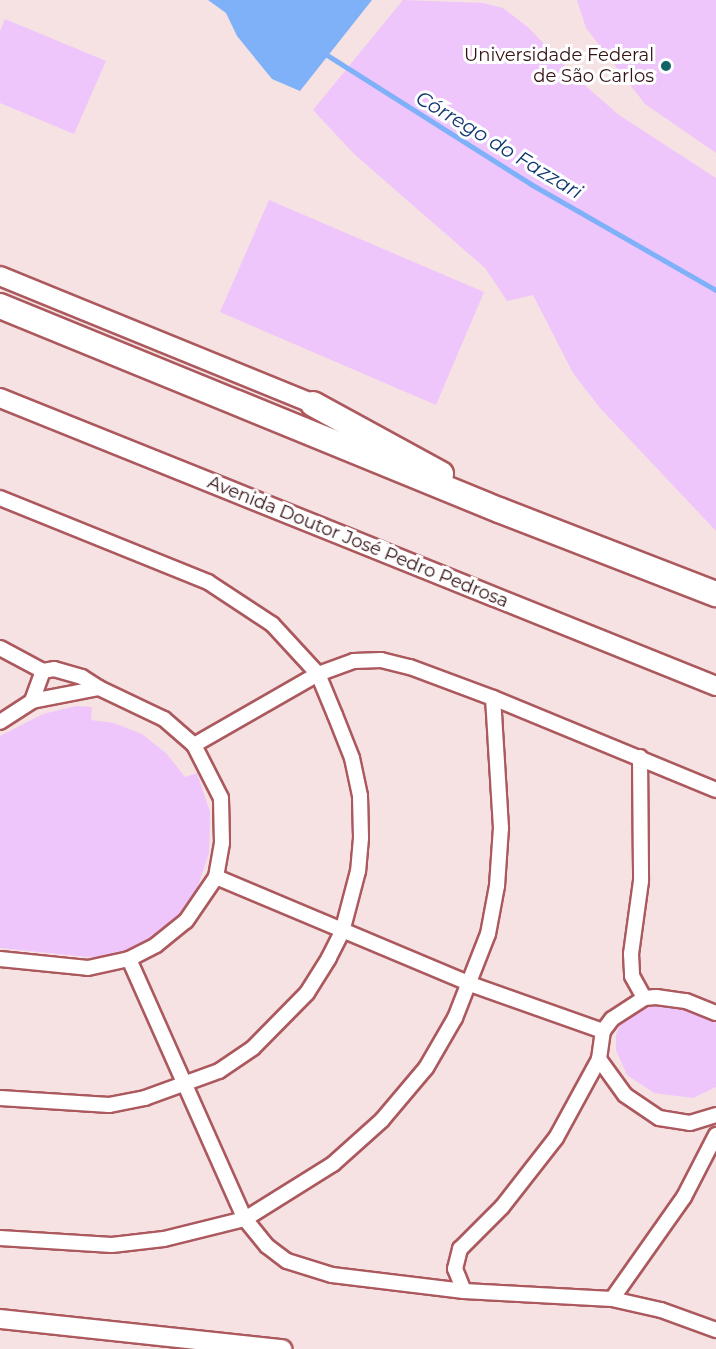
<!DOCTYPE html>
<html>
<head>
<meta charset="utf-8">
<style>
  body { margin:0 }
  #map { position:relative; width:716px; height:1349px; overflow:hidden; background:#f6e2e2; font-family:Montserrat,sans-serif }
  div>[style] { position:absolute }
  .green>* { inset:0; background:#eec6fc }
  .water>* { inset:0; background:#7fb1f8 }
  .stream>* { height:4.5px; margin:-2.25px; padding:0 2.25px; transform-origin:2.25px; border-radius:2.25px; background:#7fb1f8 }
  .roads { filter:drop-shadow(2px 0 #ac595e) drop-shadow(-2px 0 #ac595e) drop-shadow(0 2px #ac595e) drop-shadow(0 -2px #ac595e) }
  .street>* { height:14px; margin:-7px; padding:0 7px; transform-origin:7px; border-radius:7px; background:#fff }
  .secondary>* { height:18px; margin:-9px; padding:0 9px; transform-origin:9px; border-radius:9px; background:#fff }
  .highway>* { height:24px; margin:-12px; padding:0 12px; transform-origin:12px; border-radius:12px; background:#fff }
  .dots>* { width:16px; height:16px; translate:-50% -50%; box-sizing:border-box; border:3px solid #fff; border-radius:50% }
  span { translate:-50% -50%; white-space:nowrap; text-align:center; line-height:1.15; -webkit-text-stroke:6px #fff; paint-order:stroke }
  .poi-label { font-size:18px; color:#341215 }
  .right { translate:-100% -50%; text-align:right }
  .street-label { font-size:18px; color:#341215 }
  .water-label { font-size:20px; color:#0d376d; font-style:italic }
</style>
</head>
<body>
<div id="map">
  <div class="green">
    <i style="clip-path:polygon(403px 0,483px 3px,503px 8px,529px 28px,572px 74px,619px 115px,716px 178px,716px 531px,600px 408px,573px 373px,533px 295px,507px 301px,485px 268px,354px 154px,313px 110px)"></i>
    <i style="clip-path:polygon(577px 0,716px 0,716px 153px,645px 104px,586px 28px)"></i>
    <i style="clip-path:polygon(5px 19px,106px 61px,74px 134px,0 103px,0 31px)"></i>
    <i style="clip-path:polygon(269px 200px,484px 292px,436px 405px,220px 312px)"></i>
    <i style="clip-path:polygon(76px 706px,92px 707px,91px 720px,114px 723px,142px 734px,167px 754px,185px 777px,197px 773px,210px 812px,209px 853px,196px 892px,170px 925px,136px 947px,96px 958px,0 948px,0 736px,43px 714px)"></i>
    <i style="clip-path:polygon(642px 1003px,689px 1004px,716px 1021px,716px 1087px,693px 1098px,654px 1093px,627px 1075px,616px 1050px,616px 1035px,621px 1022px)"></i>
  </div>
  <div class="water">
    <i style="clip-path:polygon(208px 0,372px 0,300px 91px,272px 79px,237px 36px,226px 13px)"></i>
  </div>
  <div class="stream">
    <i style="left:324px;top:53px;width:245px;rotate:32.3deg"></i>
    <i style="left:531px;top:184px;width:213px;rotate:29.8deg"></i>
  </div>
  <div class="roads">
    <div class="street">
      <i style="left:0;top:498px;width:224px;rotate:22deg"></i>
      <i style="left:208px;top:582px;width:77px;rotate:33.3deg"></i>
      <i style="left:272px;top:624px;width:68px;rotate:47.4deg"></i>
      <i style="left:318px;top:674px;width:44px;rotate:67.5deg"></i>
      <i style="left:335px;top:715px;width:46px;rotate:68.4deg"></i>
      <i style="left:352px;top:758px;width:39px;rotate:78deg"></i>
      <i style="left:360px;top:796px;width:42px;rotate:88.6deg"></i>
      <i style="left:361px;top:838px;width:33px;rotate:95deg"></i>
      <i style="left:358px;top:871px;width:63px;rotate:104.7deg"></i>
      <i style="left:342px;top:932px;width:29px;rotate:117deg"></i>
      <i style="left:329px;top:958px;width:41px;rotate:122.2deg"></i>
      <i style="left:307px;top:993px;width:77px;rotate:134.5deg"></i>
      <i style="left:253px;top:1048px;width:41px;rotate:145.9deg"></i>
      <i style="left:219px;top:1071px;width:79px;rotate:160deg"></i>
      <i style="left:145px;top:1098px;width:37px;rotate:169deg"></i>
      <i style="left:109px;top:1105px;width:109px;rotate:-176.3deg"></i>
      <i style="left:0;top:648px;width:49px;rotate:28.1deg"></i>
      <i style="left:54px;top:669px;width:29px;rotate:16deg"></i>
      <i style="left:82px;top:677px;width:20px;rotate:33deg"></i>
      <i style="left:99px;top:688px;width:68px;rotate:169deg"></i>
      <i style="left:32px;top:701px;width:32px;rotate:-70deg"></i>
      <i style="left:43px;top:671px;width:11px;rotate:-10deg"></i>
      <i style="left:0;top:722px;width:38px;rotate:-33deg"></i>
      <i style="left:194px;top:745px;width:143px;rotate:-29.8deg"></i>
      <i style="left:318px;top:674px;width:38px;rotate:-20deg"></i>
      <i style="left:354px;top:661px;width:27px;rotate:-2deg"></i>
      <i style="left:381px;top:660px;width:30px;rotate:14deg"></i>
      <i style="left:410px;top:667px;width:89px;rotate:20.5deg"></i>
      <i style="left:493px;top:698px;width:241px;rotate:22.4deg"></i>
      <i style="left:640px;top:757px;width:124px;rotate:89.5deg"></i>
      <i style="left:641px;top:881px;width:74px;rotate:97.8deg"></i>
      <i style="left:631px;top:954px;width:22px;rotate:87deg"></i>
      <i style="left:632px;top:976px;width:25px;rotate:61deg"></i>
      <i style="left:216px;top:877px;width:276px;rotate:22.8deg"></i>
      <i style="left:470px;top:984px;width:141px;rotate:19.5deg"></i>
      <i style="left:0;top:959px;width:88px;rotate:5.8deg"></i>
      <i style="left:88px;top:968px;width:42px;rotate:-12.4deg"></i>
      <i style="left:129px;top:959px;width:30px;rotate:-27deg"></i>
      <i style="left:156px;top:945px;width:38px;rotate:-39deg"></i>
      <i style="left:186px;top:921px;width:53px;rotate:-55.7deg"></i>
      <i style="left:216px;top:877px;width:35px;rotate:-80deg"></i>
      <i style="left:222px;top:843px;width:45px;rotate:-91.3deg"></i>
      <i style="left:221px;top:798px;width:59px;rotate:-117deg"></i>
      <i style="left:194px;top:745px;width:40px;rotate:-139deg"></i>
      <i style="left:164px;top:719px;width:72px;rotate:-154.5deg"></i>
      <i style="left:129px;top:959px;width:285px;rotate:66deg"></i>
      <i style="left:245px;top:1219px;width:35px;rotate:51deg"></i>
      <i style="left:267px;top:1246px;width:25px;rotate:37deg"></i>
      <i style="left:287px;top:1261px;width:47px;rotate:17.3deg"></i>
      <i style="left:332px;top:1275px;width:133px;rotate:6.9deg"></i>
      <i style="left:464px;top:1291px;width:148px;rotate:3.1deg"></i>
      <i style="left:612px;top:1299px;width:50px;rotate:12.7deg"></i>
      <i style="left:661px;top:1310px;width:59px;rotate:20deg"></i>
      <i style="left:599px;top:1059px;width:44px;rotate:54.2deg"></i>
      <i style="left:625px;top:1095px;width:41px;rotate:34.1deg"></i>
      <i style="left:659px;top:1118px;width:31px;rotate:9deg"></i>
      <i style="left:690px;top:1123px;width:27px;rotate:-17deg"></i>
      <i style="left:0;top:1238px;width:112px;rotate:3.6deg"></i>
      <i style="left:112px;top:1245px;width:52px;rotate:-6.6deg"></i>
      <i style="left:164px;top:1239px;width:83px;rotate:-13.9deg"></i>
      <i style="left:245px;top:1219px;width:104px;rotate:-32deg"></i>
      <i style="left:333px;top:1164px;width:66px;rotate:-41.9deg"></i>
      <i style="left:382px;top:1120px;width:68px;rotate:-49.8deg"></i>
      <i style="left:426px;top:1068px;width:58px;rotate:-59.9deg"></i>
      <i style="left:455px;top:1018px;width:90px;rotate:-68.6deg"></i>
      <i style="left:488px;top:934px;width:49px;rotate:-79.4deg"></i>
      <i style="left:497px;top:886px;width:58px;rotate:-86.1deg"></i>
      <i style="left:501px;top:828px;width:130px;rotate:-93.5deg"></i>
      <i style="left:464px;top:1291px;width:24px;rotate:-112deg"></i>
      <i style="left:455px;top:1269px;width:21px;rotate:-76deg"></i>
      <i style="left:460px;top:1249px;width:59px;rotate:-45deg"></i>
      <i style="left:502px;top:1207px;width:88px;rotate:-52deg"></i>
      <i style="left:556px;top:1138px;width:90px;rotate:-61.4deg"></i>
      <i style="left:599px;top:1059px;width:28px;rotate:-82deg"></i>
      <i style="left:603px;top:1031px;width:15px;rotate:-53deg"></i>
      <i style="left:612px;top:1019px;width:38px;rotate:-33deg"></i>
      <i style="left:644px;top:998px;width:12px;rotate:-5deg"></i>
      <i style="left:656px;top:997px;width:30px;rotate:8deg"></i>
      <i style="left:686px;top:1001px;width:32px;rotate:22deg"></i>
      <i style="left:612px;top:1299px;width:125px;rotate:-54.8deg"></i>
      <i style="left:684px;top:1197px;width:70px;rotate:-62.7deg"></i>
    </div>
    <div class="secondary">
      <i style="left:0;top:276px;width:338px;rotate:22.2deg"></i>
      <i style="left:0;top:398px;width:772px;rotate:21.91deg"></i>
      <i style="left:0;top:1319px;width:284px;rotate:6.1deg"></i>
    </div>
    <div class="highway">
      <i style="left:0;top:306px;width:539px;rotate:22.24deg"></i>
      <i style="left:499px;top:510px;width:233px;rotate:21.2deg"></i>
      <i style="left:313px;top:404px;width:146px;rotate:28.7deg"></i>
    </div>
  </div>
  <div class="dots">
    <i style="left:666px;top:66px;background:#126364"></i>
  </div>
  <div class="poi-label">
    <span class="right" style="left:654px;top:66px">Universidade Federal<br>de São Carlos</span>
  </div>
  <div class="street-label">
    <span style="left:358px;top:542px;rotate:22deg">Avenida Doutor José Pedro Pedrosa</span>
  </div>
  <div class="water-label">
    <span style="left:499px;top:145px;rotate:31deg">Córrego do Fazzari</span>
  </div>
</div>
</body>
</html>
